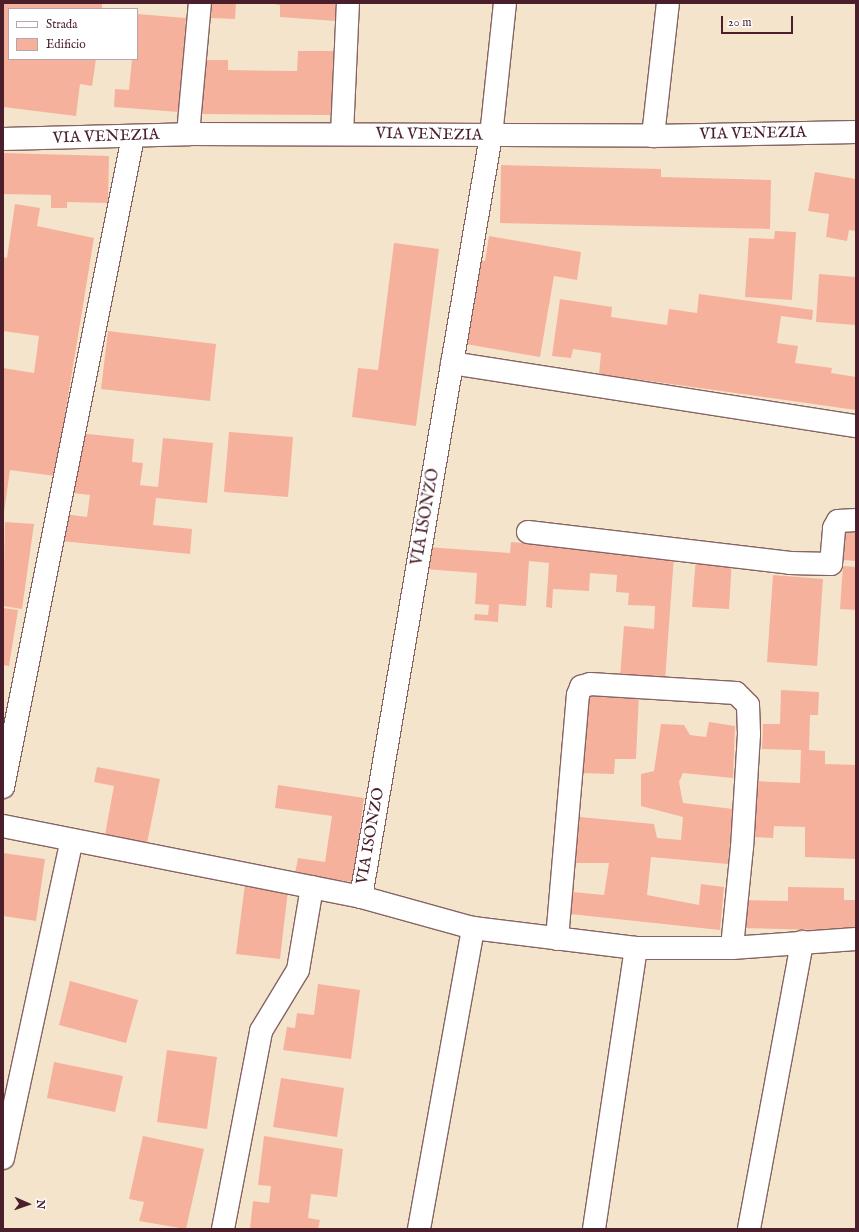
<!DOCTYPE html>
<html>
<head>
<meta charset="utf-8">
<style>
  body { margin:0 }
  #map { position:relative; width:859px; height:1232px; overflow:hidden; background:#f5e4cc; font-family:"IM FELL English",serif }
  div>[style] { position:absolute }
  .building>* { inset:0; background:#f6b19c }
  .roads { filter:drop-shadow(1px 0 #866463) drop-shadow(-1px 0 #866463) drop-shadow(0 1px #866463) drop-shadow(0 -1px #866463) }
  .minor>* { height:22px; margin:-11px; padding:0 11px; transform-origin:11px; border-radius:11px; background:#fff }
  span { translate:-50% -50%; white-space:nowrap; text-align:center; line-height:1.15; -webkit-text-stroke:3px #fff; paint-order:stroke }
  .street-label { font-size:16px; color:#4a1f2b }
  .frame { position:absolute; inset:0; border:4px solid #4a1f2b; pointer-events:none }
  .legend { position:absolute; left:8px; top:8px; width:130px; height:52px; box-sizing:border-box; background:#fff; border:1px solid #b7a5aa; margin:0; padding:5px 7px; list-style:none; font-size:12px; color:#4a1f2b }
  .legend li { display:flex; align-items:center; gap:8px; height:20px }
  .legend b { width:20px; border:1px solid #b7a5aa }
  .north { position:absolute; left:8px; top:1184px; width:40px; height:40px; -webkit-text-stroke:3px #fff; paint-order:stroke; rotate:92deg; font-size:11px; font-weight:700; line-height:16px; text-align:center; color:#4a1f2b }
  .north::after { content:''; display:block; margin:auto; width:14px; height:18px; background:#4a1f2b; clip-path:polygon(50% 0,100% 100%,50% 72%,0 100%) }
  .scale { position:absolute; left:721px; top:16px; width:72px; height:18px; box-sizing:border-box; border:2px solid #4a1f2b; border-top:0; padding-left:5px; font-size:12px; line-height:14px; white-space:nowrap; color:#4a1f2b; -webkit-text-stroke:3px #fff; paint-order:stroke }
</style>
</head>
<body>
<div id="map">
  <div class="building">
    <i style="clip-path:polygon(3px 3px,102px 3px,102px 9px,9px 9px,9px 59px,96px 59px,92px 86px,80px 84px,76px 116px,3px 107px)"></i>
    <i style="clip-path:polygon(212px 3px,236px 3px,235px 19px,211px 18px)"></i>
    <i style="clip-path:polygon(269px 3px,336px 3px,335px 21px,280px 17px,280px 5px)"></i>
    <i style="clip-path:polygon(137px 14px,186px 18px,179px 112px,114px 107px,115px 89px,129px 90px,132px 59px,137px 59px)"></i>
    <i style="clip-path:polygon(298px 51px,333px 51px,333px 115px,200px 114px,207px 60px,228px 60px,228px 70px,297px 71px)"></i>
    <i style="clip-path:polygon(3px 153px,109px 156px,108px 203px,67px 202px,67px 208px,51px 208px,51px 195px,3px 194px)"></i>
    <i style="clip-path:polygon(501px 165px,661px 169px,661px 177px,771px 180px,770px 229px,500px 223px)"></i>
    <i style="clip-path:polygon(815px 172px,856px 179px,856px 231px,849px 230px,847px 241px,826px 237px,829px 214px,808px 211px)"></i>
    <i style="clip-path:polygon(15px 204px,40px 208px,37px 226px,94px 238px,55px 476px,10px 470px,4px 512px,3px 368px,34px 373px,39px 336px,3px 331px,3px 257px,7px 258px)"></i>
    <i style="clip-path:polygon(775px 231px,796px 232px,792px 300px,745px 297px,749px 238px,774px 239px)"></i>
    <i style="clip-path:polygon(489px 236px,581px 252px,577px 280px,554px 276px,540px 357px,460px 343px,474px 259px,485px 261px)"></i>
    <i style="clip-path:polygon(394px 243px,439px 249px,416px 426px,352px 417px,358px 368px,378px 370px)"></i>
    <i style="clip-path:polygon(819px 274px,856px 277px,856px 325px,816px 322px)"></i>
    <i style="clip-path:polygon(699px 294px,813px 310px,812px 320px,781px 316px,777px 343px,798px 346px,795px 363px,832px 368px,831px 373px,856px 377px,856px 410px,599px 374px,601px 353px,573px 349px,571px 358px,552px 356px,560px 299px,612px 307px,611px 317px,667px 325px,669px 309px,697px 313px)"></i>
    <i style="clip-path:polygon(108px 331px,216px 344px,210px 401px,101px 389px)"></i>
    <i style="clip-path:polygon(229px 432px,293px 437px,288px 497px,224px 492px)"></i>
    <i style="clip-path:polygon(79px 433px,134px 439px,132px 462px,143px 463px,140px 485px,158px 487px,163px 438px,213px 443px,207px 503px,156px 498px,153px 525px,192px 529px,190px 554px,61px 541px,64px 514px,87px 517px,90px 495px,73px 493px)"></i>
    <i style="clip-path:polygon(5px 522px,34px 524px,22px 609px,3px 606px)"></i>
    <i style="clip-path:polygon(846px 525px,856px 526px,856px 561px,843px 560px)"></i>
    <i style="clip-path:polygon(511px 542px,674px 556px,665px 680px,620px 677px,624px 626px,654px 629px,655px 606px,628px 605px,629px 593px,616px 592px,617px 575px,590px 573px,589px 591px,553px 589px,552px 608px,546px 607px,549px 563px,529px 561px,526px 606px,499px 604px,498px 622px,474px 620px,475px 614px,488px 615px,489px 605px,475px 604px,477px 573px,425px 569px,427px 547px,510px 553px)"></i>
    <i style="clip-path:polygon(696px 558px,732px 560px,729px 609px,692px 607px)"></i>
    <i style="clip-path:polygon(843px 566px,856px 567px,856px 610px,840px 609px)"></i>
    <i style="clip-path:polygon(773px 575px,823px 579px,817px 666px,767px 662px)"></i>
    <i style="clip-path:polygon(3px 608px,18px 610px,9px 666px,3px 665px)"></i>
    <i style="clip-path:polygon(584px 690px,639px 693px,636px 759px,615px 759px,614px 774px,580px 773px)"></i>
    <i style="clip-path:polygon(781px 690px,819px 692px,818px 715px,810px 715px,809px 750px,825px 751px,825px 764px,856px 765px,856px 859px,805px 857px,805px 827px,774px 826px,773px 838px,750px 837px,751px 781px,800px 783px,801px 750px,762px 749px,763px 724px,780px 724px)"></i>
    <i style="clip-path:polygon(709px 722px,735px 726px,733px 778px,683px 773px,679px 782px,683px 803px,733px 809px,728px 864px,651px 857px,647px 895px,699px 905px,701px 884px,724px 887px,720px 930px,570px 914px,573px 892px,604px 895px,609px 863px,575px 863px,580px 817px,654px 824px,657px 838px,681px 840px,683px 817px,641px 806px,641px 774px,654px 771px,661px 724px,684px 725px,690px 735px,706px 737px)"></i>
    <i style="clip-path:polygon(97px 767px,160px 779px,145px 853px,103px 845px,114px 786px,94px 782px)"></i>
    <i style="clip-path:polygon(278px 785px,364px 798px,353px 882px,295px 874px,298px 858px,325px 862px,332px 816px,275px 808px)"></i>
    <i style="clip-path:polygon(3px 853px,45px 859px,36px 921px,3px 916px)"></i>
    <i style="clip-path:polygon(245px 884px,288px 890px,280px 959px,236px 954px)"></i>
    <i style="clip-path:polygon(788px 887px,844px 888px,844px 900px,856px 900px,856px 931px,740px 928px,741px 900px,788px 901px)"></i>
    <i style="clip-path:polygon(70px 981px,138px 1000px,126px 1043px,59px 1025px)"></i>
    <i style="clip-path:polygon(318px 984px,360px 990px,351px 1059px,283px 1050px,287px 1027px,295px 1028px,297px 1013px,314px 1015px)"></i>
    <i style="clip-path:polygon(167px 1050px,217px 1057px,207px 1129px,157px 1122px)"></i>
    <i style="clip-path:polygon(54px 1062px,123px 1076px,115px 1112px,47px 1098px)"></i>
    <i style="clip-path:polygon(281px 1078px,344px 1088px,337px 1137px,273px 1127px)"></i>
    <i style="clip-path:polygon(143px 1136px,204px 1149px,186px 1229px,139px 1221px,144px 1202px,129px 1199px)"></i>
    <i style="clip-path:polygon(264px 1136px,343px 1149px,337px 1197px,311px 1194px,308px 1218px,320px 1220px,318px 1229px,250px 1229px,253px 1201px,269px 1203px,271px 1186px,258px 1185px)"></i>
  </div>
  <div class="roads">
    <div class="minor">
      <i style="left:188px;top:134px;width:132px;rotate:-84.8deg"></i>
      <i style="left:342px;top:134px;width:131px;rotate:-87.4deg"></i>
      <i style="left:653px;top:136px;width:134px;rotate:-83.6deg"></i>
      <i style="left:3px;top:139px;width:185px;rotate:-1.5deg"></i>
      <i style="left:188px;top:134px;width:465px;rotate:0.2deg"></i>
      <i style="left:653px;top:136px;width:203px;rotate:-1.1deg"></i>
      <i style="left:452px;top:363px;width:409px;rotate:8.9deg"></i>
      <i style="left:528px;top:532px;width:264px;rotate:6.7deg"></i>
      <i style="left:790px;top:563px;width:41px;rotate:1.4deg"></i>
      <i style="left:831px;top:564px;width:36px;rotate:-85deg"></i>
      <i style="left:834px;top:528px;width:8px;rotate:-60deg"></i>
      <i style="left:838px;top:521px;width:18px;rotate:-3deg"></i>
      <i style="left:3px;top:787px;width:663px;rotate:-78.69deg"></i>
      <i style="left:3px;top:826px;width:365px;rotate:11.2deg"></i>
      <i style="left:361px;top:897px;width:116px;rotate:15.5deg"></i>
      <i style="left:473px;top:928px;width:164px;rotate:7deg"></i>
      <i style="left:636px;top:948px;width:96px"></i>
      <i style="left:732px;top:948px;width:124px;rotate:-4.2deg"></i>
      <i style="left:361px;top:897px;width:772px;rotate:-80.31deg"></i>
      <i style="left:491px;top:136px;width:134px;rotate:-84deg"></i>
      <i style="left:557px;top:939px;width:245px;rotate:-85.1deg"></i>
      <i style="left:578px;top:695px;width:9px;rotate:-69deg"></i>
      <i style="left:581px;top:687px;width:9px;rotate:-18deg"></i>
      <i style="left:590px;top:684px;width:146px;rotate:3.5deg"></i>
      <i style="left:736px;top:693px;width:17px;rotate:45deg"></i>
      <i style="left:748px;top:705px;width:29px;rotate:88deg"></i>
      <i style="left:749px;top:734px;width:113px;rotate:93.5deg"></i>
      <i style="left:742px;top:847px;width:101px;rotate:95.7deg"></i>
      <i style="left:3px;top:1158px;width:325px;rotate:-77.8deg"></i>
      <i style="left:223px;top:1229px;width:202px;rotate:-79.1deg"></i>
      <i style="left:261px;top:1031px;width:71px;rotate:-58.8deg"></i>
      <i style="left:298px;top:970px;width:84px;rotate:-80.4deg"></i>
      <i style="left:419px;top:1229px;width:306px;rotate:-79.8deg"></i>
      <i style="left:594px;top:1229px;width:284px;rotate:-81.5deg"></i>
      <i style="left:749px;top:1229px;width:292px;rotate:-79.5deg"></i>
    </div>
  </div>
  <div class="street-label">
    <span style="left:753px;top:134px;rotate:-1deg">VIA VENEZIA</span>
    <span style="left:429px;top:135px;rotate:1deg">VIA VENEZIA</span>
    <span style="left:106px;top:137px;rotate:-2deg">VIA VENEZIA</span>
    <span style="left:426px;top:517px;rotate:-80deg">VIA ISONZO</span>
    <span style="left:371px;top:836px;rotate:-80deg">VIA ISONZO</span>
  </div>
  <div class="frame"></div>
  <ul class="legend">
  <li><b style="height:5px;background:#fff"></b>Strada</li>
  <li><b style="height:11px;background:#f6b19c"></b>Edificio</li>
  </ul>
  <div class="north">N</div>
  <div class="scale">20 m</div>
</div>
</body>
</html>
